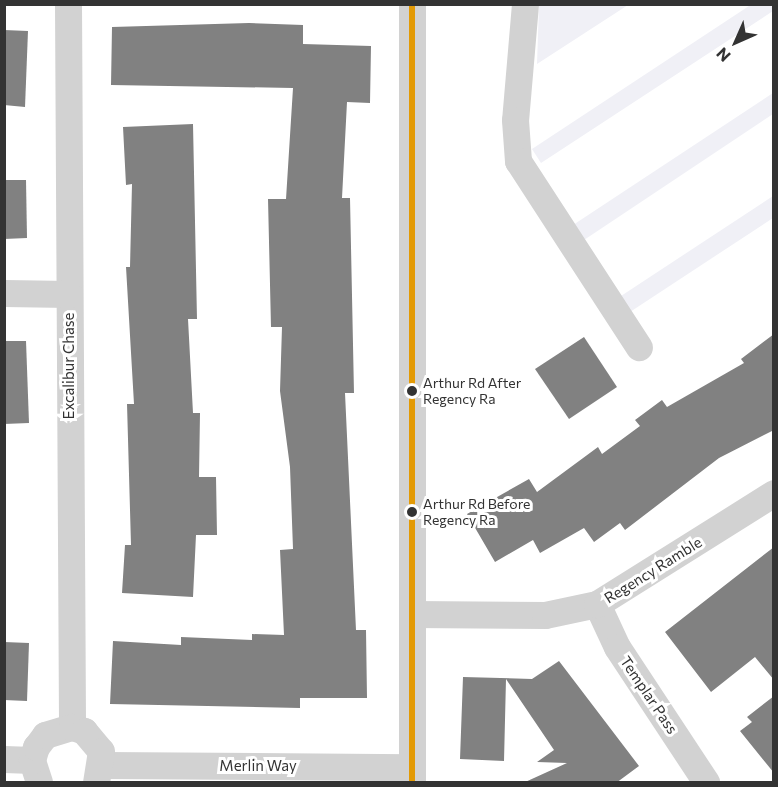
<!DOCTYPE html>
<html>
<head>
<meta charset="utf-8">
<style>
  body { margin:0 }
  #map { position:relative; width:778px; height:787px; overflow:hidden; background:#fff; font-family:Commissioner,sans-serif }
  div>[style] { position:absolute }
  .green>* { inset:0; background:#f0f0f6 }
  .building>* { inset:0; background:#818181 }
  .minor>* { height:27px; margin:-13.5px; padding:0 13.5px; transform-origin:13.5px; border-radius:13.5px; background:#d2d2d2 }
  .bus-1>* { height:6px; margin:-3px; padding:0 3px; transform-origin:3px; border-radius:3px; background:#e39a05 }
  .dots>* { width:16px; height:16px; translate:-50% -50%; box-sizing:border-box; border:3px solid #fff; border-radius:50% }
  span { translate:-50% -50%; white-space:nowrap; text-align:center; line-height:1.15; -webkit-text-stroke:6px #fff; paint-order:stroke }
  .bus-label { font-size:14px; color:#333 }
  .left { translate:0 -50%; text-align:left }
  .street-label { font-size:15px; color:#333 }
  .frame { position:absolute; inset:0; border:6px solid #333; pointer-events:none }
  .north { position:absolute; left:706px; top:12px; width:60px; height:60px; -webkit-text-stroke:4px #fff; paint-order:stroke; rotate:225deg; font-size:16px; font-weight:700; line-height:24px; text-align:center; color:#333 }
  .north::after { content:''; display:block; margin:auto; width:21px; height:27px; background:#333; clip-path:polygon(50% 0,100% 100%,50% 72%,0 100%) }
</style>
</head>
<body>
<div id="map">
  <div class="green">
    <i style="clip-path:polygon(752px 4px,773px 5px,773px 11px,541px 163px,532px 149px)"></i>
    <i style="clip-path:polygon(539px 5px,539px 4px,628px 5px,537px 64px)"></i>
    <i style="clip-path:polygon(773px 93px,773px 114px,584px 240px,573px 225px)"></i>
    <i style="clip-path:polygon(773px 196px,773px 218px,630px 312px,621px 296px)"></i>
  </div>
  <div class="building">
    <i style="clip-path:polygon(249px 23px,303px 25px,303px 44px,371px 46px,370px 103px,347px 102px,342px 198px,350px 198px,354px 393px,345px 393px,356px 630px,366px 630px,367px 698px,300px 698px,300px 708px,110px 704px,113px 641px,181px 645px,181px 637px,252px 640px,252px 634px,284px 635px,280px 550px,293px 549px,290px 467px,280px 391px,282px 327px,271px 327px,268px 199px,286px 199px,293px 88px,111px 85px,112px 27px)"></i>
    <i style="clip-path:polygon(4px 30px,28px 31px,25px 107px,4px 105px)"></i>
    <i style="clip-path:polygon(193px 124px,197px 319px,188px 319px,193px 413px,200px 413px,199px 477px,216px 477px,217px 535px,196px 535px,193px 597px,122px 593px,125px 545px,131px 545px,127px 404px,134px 404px,126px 267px,130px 267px,132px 184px,126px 185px,123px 127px)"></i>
    <i style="clip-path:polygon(4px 180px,26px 180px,27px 238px,4px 239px)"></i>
    <i style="clip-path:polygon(774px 334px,774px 430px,719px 458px,625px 530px,620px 523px,594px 542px,584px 528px,540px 553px,533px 540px,495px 562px,467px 514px,529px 479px,537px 492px,598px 447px,602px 454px,640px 426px,635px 420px,662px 400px,667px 407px,744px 363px,741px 359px)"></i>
    <i style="clip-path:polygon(584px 337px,617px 387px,569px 419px,535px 369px)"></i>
    <i style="clip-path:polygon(4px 341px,26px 341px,29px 423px,4px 424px)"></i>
    <i style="clip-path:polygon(774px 547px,774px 680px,755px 657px,711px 692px,665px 632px)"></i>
    <i style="clip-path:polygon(4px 642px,29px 643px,27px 701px,4px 700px)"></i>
    <i style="clip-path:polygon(559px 661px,639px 766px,616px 783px,523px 783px,567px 763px,537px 762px,554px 750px,506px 679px,504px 761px,460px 759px,463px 677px,532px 679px)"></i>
    <i style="clip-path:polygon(774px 696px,774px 773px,740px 731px,752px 722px,747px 717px)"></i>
  </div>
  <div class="minor">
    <i style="left:68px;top:4px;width:723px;rotate:89.68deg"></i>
    <i style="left:525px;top:4px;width:116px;rotate:94.9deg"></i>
    <i style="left:515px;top:120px;width:41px;rotate:85.8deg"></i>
    <i style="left:518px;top:161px;width:222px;rotate:57deg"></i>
    <i style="left:4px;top:293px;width:65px;rotate:0.9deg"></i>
    <i style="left:597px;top:604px;width:47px;rotate:65.1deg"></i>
    <i style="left:617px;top:647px;width:162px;rotate:56.6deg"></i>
    <i style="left:412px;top:614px;width:133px;rotate:0.4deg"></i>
    <i style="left:545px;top:615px;width:53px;rotate:-11.9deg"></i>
    <i style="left:597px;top:604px;width:209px;rotate:-32.1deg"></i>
    <i style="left:4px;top:759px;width:28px;rotate:2deg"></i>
    <i style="left:103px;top:765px;width:309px;rotate:0.4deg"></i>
    <i style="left:39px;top:782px;width:23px;rotate:-108deg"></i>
    <i style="left:32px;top:760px;width:14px;rotate:-73deg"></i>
    <i style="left:36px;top:747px;width:15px;rotate:-53deg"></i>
    <i style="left:45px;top:735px;width:28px;rotate:-17deg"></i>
    <i style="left:72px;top:727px;width:13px;rotate:18deg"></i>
    <i style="left:84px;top:731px;width:26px;rotate:50deg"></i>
    <i style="left:101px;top:751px;width:31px;rotate:99deg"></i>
    <i style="left:412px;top:782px;width:778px;rotate:-90deg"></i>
  </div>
  <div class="bus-1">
    <i style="left:412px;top:4px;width:778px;rotate:90deg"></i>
  </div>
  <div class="dots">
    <i style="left:412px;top:391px;background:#333"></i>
    <i style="left:412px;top:512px;background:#333"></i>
  </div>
  <div class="bus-label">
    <span class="left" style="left:423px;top:391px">Arthur Rd After<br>Regency Ra</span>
    <span class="left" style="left:423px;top:512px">Arthur Rd Before<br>Regency Ra</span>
  </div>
  <div class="street-label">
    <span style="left:69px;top:366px;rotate:-90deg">Excalibur Chase</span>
    <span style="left:653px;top:570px;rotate:-32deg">Regency Ramble</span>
    <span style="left:649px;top:695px;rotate:56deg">Templar Pass</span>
    <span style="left:258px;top:766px">Merlin Way</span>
  </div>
  <div class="frame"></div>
  <div class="north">N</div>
</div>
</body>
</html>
